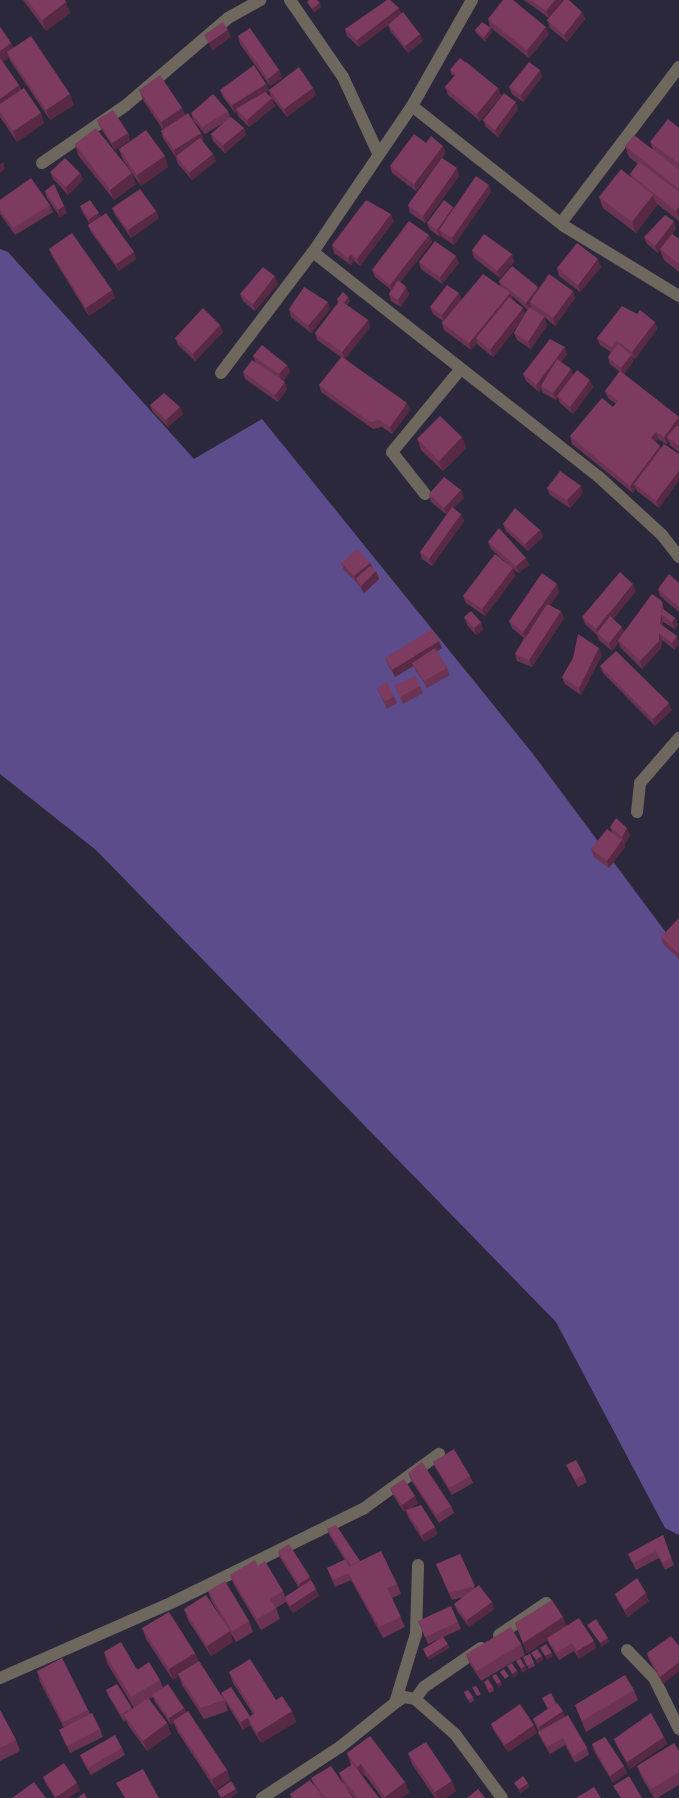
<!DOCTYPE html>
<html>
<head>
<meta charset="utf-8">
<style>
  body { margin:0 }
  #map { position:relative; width:679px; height:1798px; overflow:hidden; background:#2c283b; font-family:Overpass,sans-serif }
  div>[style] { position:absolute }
  .forest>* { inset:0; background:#5d4c8b }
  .minor>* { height:12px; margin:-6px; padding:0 6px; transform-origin:6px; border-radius:6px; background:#6e675e }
  .wall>* { inset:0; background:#6b3352 }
  .shaded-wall>* { inset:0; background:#572942 }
  .building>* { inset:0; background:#7c3b5f }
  span { translate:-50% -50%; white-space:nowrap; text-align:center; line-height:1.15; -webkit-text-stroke:7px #14121b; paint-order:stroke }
</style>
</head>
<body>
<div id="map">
  <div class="forest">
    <i style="clip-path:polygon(0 249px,8px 252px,194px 459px,262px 419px,533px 754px,679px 950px,679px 1535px,665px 1528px,556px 1322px,96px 850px,0 774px)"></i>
  </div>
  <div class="minor">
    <i style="left:290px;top:0;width:93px;rotate:55.5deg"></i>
    <i style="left:343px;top:77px;width:84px;rotate:65.3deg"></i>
    <i style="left:412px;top:106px;width:194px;rotate:38.3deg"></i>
    <i style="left:564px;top:226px;width:135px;rotate:31.3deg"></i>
    <i style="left:42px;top:163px;width:101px;rotate:-34.5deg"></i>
    <i style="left:125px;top:106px;width:135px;rotate:-40.5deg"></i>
    <i style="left:228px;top:18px;width:37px;rotate:-29deg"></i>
    <i style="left:561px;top:223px;width:196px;rotate:-52.9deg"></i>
    <i style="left:313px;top:252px;width:364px;rotate:38.2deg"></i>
    <i style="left:599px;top:477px;width:86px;rotate:42.6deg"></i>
    <i style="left:662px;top:535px;width:28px;rotate:52deg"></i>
    <i style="left:221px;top:373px;width:152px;rotate:-52.8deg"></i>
    <i style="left:313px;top:252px;width:176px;rotate:-55.9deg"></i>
    <i style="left:412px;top:106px;width:122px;rotate:-60.5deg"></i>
    <i style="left:425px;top:494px;width:53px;rotate:-128.2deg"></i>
    <i style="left:392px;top:452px;width:105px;rotate:-50.4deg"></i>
    <i style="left:637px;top:812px;width:29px;rotate:-84deg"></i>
    <i style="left:640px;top:783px;width:60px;rotate:-49.1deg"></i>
    <i style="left:499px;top:1635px;width:57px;rotate:-34.2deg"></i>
    <i style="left:627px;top:1650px;width:39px;rotate:46deg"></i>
    <i style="left:654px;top:1678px;width:57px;rotate:63.9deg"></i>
    <i style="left:0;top:1678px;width:189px;rotate:-23.7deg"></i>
    <i style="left:173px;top:1602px;width:212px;rotate:-26.1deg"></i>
    <i style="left:363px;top:1509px;width:94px;rotate:-35.9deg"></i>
    <i style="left:415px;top:1699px;width:53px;rotate:41.2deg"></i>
    <i style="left:455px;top:1734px;width:79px;rotate:53.7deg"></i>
    <i style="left:395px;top:1703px;width:72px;rotate:-73.1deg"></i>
    <i style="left:416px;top:1634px;width:69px;rotate:-88.3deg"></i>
    <i style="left:262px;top:1798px;width:93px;rotate:-33.2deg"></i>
    <i style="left:340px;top:1747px;width:70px;rotate:-38.7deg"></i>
    <i style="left:395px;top:1703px;width:11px;rotate:-34deg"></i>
    <i style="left:404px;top:1697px;width:11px;rotate:10deg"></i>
    <i style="left:415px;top:1699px;width:15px;rotate:-53deg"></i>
    <i style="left:424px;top:1687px;width:69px;rotate:-34.4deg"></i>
  </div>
  <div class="wall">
    <i style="clip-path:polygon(23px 0,65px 0,70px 13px,46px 31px)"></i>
    <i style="clip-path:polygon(524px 0,563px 0,549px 18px,582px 12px,585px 19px,567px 42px,550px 28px,547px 20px,549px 18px)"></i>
    <i style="clip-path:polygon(399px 8px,401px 13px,420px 34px,423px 41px,408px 53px,391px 32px,388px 25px,359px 47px,347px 36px,345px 29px)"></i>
    <i style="clip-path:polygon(488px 19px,549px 34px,529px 58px,490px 27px)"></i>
    <i style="clip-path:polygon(0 27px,13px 47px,74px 105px,50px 120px,11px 62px,9px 58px,3px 62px,44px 123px,17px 142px,0 117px)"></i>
    <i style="clip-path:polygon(475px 30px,492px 32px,485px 41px,477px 34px)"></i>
    <i style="clip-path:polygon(238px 36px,279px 70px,282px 78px,270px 86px,240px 44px)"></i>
    <i style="clip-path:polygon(450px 70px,498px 88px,501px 96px,480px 121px,448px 95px,445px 87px,455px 76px,451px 74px)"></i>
    <i style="clip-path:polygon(540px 70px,542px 77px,523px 102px,512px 94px,509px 87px)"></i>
    <i style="clip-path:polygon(266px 84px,269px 91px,266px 93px,272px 98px,275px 106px,249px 127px,238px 116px,237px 112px,235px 113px,223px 97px,220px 90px)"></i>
    <i style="clip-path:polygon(313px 88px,316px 95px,287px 117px,271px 97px,269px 90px)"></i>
    <i style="clip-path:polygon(139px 90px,182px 108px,185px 115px,201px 133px,204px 140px,202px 141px,216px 161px,192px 180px,178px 164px,176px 158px,163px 138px,161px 131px,163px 130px,143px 100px)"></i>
    <i style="clip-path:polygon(518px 109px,498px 137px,486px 127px,483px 120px)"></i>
    <i style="clip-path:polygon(228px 111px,230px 117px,244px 128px,246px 135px,225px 153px,213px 141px,211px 134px,223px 123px,205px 134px,193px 120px,191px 113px)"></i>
    <i style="clip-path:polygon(97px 120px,128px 133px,130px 140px,115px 150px,100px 127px)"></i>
    <i style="clip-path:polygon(679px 128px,679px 221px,656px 203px,657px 205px,636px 233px,603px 208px,599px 197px,631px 177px,630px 174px,638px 164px,629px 157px,625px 146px,653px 149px,650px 142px)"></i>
    <i style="clip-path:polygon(426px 143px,446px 153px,442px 158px,459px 176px,425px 223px,410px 213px,408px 205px,441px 159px,416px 191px,392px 173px,390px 166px)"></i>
    <i style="clip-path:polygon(75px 144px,136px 184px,114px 200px,78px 155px)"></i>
    <i style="clip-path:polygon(119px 149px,168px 167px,141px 186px,123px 160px)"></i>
    <i style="clip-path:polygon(50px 172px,80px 173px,83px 180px,68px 195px,53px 179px)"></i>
    <i style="clip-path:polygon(45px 191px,67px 213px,60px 217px,47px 198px)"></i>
    <i style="clip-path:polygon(491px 192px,454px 245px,442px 237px,441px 235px,440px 237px,430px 230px,427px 223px,453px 207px,454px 209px)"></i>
    <i style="clip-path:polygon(0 200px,50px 205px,53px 212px,15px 235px,0 214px)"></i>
    <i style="clip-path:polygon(80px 206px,99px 213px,100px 217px,134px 252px,136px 259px,119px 271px,91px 232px,88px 225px,90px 224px,83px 213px)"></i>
    <i style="clip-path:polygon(112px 208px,156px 211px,159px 218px,131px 238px,115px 215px)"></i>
    <i style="clip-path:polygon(394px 221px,360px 266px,354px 261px,351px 265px,334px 253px,332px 245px)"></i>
    <i style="clip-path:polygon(674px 221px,676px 229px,672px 234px,679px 239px,679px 272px,664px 260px,660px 250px,658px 253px,647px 244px,644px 237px)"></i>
    <i style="clip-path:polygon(429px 235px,432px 242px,400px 282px,406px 287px,409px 294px,401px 307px,391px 301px,389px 294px,391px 290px,375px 277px,372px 270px)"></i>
    <i style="clip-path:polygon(49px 249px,112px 290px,115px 298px,89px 316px,52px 256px)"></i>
    <i style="clip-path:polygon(472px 250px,512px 254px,514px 262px,500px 278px,474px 258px)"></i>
    <i style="clip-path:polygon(419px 262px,459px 263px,442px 284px,421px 269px)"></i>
    <i style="clip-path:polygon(601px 267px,580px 292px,559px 276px,557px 268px)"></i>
    <i style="clip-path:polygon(evenodd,499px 281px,539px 289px,573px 291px,575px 298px,555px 326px,544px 317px,547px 325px,531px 349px,517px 340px,514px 333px,519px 324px,493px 357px,478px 345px,477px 343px,471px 350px,444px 330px,442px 323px,443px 321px,433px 314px,430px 307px,462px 300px,501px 287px,499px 281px,511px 295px,528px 310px,525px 314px,513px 300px,511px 295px)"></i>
    <i style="clip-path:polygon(278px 284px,255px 311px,243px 301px,240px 294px)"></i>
    <i style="clip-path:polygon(348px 297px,350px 301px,346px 305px,368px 320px,370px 327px,345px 359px,410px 410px,392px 434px,382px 427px,373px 429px,321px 392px,319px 385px,341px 357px,317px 340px,315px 333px,338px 303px,337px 299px)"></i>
    <i style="clip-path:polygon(289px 309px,330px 309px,311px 333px,291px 317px)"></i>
    <i style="clip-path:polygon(655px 322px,657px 329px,635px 359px,632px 357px,633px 362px,624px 374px,679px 417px,679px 452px,670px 445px,669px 441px,666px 444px,658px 439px,656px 442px,660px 446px,661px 449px,659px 508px,637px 491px,636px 488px,633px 493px,572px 444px,570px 436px,613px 407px,616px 404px,608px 398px,605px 391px,620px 372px,610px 364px,608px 357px,611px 352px,600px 345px,597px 338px)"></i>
    <i style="clip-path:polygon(220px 325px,223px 332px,195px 361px,178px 345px,175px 338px)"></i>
    <i style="clip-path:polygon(567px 354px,561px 362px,574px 375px,593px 387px,573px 414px,560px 403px,558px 397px,556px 400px,543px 393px,541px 388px,539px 392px,526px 381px,523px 374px)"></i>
    <i style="clip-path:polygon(253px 356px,287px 365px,290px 372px,283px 381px,287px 389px,278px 402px,245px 379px,243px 372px,256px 363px)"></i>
    <i style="clip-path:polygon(150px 405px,180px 407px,183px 414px,168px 427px,153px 412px)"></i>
    <i style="clip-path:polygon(462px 437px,466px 448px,443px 471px,421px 450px,417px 439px)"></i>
    <i style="clip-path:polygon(547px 488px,583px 493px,570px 508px,550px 495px)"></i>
    <i style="clip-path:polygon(461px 490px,464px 498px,453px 508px,464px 521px,432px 566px,422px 559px,420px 552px,447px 515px,431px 502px,429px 494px)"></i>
    <i style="clip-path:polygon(503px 524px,540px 530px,543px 537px,528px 551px,506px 531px)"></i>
    <i style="clip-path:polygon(488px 542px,529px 565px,518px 573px,491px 549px)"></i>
    <i style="clip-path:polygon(341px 563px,370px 563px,379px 579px,364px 593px,357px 583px,344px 570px)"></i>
    <i style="clip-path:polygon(513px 568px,515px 576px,485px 616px,466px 603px,463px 596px)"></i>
    <i style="clip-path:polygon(679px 583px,679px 612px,660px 596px,658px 589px)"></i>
    <i style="clip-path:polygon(636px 591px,613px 619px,624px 631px,662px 601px,664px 610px,675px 618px,678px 625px,675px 629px,663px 622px,663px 626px,677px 636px,675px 650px,662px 640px,661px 648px,642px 669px,620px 647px,619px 642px,612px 651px,599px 640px,597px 635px,585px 624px,582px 617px)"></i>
    <i style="clip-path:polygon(559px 592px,550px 605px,564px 618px,532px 667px,517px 661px,515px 654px,524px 638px,512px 628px,509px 621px)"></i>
    <i style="clip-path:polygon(464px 617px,481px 622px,483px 630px,476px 635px,467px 625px)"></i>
    <i style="clip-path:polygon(439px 641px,442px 648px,437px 651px,447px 668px,450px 675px,427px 688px,413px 666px,395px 677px,388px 665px,385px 658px)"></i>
    <i style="clip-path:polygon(602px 655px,581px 695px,565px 684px,562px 677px)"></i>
    <i style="clip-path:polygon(600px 666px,672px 710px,655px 726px,603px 673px)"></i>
    <i style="clip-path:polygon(395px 685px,420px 686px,423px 693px,403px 704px)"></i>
    <i style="clip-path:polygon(377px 688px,394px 696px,397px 703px,387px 709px)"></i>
    <i style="clip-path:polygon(610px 827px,630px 835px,625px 844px,624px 843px,625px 847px,609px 868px,594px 857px,591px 849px,612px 833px)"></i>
    <i style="clip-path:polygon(679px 918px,679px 959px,663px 944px,661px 937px)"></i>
    <i style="clip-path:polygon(433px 1462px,470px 1476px,473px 1483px,452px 1495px,436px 1469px)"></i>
    <i style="clip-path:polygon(566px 1465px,584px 1475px,587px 1482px,578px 1487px)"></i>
    <i style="clip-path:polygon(408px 1473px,451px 1506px,454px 1513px,439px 1523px,411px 1480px)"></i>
    <i style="clip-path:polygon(390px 1488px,418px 1503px,410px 1509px,435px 1527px,437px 1534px,424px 1542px,408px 1517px,406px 1511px,404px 1512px,393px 1495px)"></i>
    <i style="clip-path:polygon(327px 1529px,360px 1561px,397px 1584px,401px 1594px,392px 1598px,405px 1627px,383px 1638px,351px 1580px,335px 1587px,327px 1568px,345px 1560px,330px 1536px)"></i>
    <i style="clip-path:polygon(663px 1535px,674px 1565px,665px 1570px,659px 1558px,636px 1570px,628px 1554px)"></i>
    <i style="clip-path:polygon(278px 1551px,312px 1582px,319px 1596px,293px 1613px,286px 1602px,276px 1608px,280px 1619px,261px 1630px,234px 1585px,230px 1575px,258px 1566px,283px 1591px,285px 1597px,299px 1588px,280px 1558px)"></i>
    <i style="clip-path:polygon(460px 1554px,475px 1588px,494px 1609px,469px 1627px,457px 1611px,454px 1604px,464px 1597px,452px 1600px,439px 1571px)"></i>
    <i style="clip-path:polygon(208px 1591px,249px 1621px,253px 1632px,236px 1642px,230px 1632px,233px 1642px,211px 1656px,188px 1620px,184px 1609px,229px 1631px,212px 1602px)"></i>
    <i style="clip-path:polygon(615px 1594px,649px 1601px,628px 1617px,618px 1601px)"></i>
    <i style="clip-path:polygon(563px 1617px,566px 1626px,596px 1648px,579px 1659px,574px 1651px,559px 1660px,547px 1640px,527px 1653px,515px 1623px)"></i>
    <i style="clip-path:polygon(418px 1621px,458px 1622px,461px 1629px,443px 1637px,449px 1648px,429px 1660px,423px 1649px,441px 1638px,428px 1644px)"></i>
    <i style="clip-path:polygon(142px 1628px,195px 1653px,198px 1661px,223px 1699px,221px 1693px,250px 1716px,253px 1714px,233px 1683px,229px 1672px,276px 1700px,292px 1711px,296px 1722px,261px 1743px,250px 1725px,243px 1730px,225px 1701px,228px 1711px,204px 1719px,182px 1685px,179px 1676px,173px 1680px,146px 1639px)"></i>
    <i style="clip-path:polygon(521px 1644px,525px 1655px,481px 1681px,470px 1664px,466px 1654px)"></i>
    <i style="clip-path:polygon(679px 1646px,679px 1671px,663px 1684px,649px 1660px,647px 1653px)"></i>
    <i style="clip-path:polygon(104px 1652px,160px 1680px,163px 1688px,184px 1708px,186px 1712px,227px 1770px,230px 1780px,216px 1790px,177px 1731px,174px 1723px,171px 1725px,155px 1702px,153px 1697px,149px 1699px,167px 1723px,171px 1734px,147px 1751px,128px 1725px,126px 1720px,124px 1722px,109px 1697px,106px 1690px,132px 1709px,134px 1708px,107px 1663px)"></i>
    <i style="clip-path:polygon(530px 1654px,535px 1666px,529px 1669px,523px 1657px)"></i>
    <i style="clip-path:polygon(37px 1671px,88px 1710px,90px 1714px,100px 1729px,103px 1737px,70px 1753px,59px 1730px,64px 1728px,40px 1682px)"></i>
    <i style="clip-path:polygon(484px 1682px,493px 1687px,494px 1691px,489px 1693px)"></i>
    <i style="clip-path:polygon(634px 1690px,638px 1700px,586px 1732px,575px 1705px)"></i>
    <i style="clip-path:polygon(464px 1692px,473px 1697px,474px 1701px,470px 1703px)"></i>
    <i style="clip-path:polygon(556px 1703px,587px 1748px,589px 1755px,575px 1763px,565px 1745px,550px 1754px,541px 1739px,538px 1732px,539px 1732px,536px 1726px,533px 1719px)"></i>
    <i style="clip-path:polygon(0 1710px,16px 1740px,20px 1751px,0 1761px)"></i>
    <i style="clip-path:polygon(491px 1724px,537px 1733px,508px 1752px,494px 1731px)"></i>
    <i style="clip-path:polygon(664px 1737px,667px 1744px,630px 1769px,617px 1746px,614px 1739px)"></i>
    <i style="clip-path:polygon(592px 1744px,624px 1766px,627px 1773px,613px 1783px,594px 1751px)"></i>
    <i style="clip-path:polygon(122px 1748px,125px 1755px,91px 1775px,83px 1762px,80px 1755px)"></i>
    <i style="clip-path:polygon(679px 1751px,679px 1785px,657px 1798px,654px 1798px,641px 1776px,637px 1766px)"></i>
    <i style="clip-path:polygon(347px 1753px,405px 1782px,409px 1793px,402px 1798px,382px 1798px,365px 1775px,362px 1776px,379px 1798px,354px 1798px,346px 1787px,353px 1798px,291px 1798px,290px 1794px,314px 1785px,311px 1778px,343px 1783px,339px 1773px,351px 1765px)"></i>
    <i style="clip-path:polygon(408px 1753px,456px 1791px,446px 1798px,435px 1798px,412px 1764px)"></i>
    <i style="clip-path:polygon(43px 1777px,80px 1790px,68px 1798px,55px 1798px,46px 1784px)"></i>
  </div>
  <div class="shaded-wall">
    <i style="clip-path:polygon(555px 0,563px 0,549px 18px,546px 11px)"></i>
    <i style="clip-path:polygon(66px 2px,70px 13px,46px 31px,42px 20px)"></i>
    <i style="clip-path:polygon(320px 3px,321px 7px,314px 13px,312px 9px)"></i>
    <i style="clip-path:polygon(399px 8px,402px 15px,359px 47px,357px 40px)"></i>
    <i style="clip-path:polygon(582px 12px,585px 19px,567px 42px,564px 35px)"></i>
    <i style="clip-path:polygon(546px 27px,549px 34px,529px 58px,527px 50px)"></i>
    <i style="clip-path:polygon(491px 28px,492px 32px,485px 41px,484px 37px)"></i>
    <i style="clip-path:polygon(228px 30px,231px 37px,212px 51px,209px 43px)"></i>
    <i style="clip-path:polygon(420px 34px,423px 41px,408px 53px,405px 46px)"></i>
    <i style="clip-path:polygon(11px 43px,15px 53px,7px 52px,9px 58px,0 64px,0 51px)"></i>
    <i style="clip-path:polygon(279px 70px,282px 78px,270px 86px,268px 79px)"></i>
    <i style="clip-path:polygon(540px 70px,542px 77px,523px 102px,521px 95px)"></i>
    <i style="clip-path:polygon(266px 84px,269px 91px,238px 111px,236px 109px,237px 112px,235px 113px,232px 105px)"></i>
    <i style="clip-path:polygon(19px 85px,23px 96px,0 112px,0 99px)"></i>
    <i style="clip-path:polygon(313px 88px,316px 95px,287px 117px,284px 109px)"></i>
    <i style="clip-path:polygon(498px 88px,501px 96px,480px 121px,477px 114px)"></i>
    <i style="clip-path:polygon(70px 94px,74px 105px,50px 120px,46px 110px)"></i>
    <i style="clip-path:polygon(272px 98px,275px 106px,249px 127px,247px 120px)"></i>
    <i style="clip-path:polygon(516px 102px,518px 109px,498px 137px,495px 130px)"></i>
    <i style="clip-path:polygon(182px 108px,186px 118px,165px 133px,161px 122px)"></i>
    <i style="clip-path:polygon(41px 113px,44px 123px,17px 142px,13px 131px)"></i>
    <i style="clip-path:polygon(244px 128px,246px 135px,225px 153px,223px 145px)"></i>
    <i style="clip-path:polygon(128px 133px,130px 140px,115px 150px,112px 143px)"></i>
    <i style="clip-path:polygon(201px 133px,204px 140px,176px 158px,174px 150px)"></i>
    <i style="clip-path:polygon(443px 146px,446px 153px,416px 191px,414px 184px)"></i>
    <i style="clip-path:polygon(213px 154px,216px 161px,192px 180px,189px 173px)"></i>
    <i style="clip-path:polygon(165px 156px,168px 167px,141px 186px,137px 175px)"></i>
    <i style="clip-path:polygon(3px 162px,5px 169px,0 173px,0 164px)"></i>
    <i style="clip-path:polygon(457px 168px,459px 176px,425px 223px,423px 216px)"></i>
    <i style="clip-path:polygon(80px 173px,83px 180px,68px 195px,66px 187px)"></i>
    <i style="clip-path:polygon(132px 173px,136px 184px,114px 200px,110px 190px)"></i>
    <i style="clip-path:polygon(489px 185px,491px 192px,454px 245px,452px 238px)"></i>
    <i style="clip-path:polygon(653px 195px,657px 205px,636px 233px,632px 222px)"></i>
    <i style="clip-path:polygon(64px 206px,67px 213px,60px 217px,58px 210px)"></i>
    <i style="clip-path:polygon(679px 206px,679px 219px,676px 211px)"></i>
    <i style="clip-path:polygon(453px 207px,456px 214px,439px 230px,441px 235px,440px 237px,437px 230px)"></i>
    <i style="clip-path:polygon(156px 211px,159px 218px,131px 238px,128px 230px)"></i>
    <i style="clip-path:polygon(99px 213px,101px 220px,91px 226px,89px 219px)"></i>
    <i style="clip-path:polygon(391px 214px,394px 221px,360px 266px,357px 259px)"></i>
    <i style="clip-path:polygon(674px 221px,676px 229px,658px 253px,655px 246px)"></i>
    <i style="clip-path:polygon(429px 235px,432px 242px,393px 292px,390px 285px)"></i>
    <i style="clip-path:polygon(134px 252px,136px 259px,119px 271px,116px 264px)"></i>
    <i style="clip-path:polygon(351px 254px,354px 261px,351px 265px,348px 258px)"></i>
    <i style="clip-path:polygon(512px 254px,514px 262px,500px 278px,497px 271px)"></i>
    <i style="clip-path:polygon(456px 256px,459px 263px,442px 284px,440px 277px)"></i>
    <i style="clip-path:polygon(598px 259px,601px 267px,580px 292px,578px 285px)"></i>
    <i style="clip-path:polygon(275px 276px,278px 284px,255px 311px,253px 304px)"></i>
    <i style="clip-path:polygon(406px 287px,409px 294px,401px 307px,398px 300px)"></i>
    <i style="clip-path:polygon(538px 287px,540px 294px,530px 302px,531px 307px,529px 310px,526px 303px)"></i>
    <i style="clip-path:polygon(112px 290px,115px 298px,89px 316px,86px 308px)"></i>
    <i style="clip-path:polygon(573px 291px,575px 298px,555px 326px,553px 318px)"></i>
    <i style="clip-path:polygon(459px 293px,462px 300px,444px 322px,442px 315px)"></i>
    <i style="clip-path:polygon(510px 293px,513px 300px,476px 338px,477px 343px,471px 350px,469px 343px)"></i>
    <i style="clip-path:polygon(348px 297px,350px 301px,344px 308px,343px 304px)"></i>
    <i style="clip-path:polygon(328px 302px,330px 309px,311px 333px,308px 326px)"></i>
    <i style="clip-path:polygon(523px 308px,526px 316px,493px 357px,490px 350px)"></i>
    <i style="clip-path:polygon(544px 317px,547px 325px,531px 349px,528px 342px)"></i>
    <i style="clip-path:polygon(368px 320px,370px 327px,345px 359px,342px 352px)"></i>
    <i style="clip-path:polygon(655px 322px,657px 329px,635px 359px,632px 352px)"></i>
    <i style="clip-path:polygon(220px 325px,223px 332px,195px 361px,193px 354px)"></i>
    <i style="clip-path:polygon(565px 347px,567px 354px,542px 387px,541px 386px,541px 388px,539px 392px,536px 385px)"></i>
    <i style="clip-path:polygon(631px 355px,633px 362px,623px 375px,621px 368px)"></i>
    <i style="clip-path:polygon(287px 365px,290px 372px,282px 381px,279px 374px)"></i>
    <i style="clip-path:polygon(571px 369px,574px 376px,556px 400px,553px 393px)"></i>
    <i style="clip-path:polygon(590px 380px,593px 387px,573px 414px,570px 407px)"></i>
    <i style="clip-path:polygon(285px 382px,287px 389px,278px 402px,275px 395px)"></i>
    <i style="clip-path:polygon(407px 403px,410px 410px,392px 434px,390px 427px)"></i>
    <i style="clip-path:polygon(180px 407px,183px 414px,168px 427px,166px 420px)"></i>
    <i style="clip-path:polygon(679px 417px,679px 428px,667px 437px,669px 441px,666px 444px,664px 437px)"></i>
    <i style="clip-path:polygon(656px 432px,658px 439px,654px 445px,651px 438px)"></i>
    <i style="clip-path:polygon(462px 437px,466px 448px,443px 471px,439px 461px)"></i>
    <i style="clip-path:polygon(660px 446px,663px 453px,634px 484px,636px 488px,633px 493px,630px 486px)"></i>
    <i style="clip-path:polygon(679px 471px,679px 481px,659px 508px,656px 501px)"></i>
    <i style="clip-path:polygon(581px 486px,583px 493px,570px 508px,567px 500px)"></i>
    <i style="clip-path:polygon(461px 490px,464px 498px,447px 515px,444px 508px)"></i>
    <i style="clip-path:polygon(461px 514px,464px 521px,432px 566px,429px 559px)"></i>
    <i style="clip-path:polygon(540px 530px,543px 537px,528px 551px,525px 544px)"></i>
    <i style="clip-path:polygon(526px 558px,529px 565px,518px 573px,516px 566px)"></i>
    <i style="clip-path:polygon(370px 563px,373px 570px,356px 578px,357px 583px,354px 576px)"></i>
    <i style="clip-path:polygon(513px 568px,515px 576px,485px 616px,482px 609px)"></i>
    <i style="clip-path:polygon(376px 571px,379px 579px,364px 593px,361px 586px)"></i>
    <i style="clip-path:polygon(557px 584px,559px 592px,526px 640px,523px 632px)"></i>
    <i style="clip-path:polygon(633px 584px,636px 591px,599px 636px,596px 629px)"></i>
    <i style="clip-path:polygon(561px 611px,564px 618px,532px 667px,529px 660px)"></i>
    <i style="clip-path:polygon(661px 614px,663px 622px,663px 631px,660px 624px)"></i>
    <i style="clip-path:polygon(675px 618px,678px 625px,675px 629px,672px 622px)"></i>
    <i style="clip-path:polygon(481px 622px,483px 630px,476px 635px,474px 628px)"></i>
    <i style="clip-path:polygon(622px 627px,625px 634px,618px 640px,619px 642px,612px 651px,609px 643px)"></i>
    <i style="clip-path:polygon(659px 633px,662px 640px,661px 648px,642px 669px,640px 661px)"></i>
    <i style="clip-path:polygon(677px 636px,679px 644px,675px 650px,672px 643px)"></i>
    <i style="clip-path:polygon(439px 641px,442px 648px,414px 665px,412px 663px,413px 666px,395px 677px,392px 670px)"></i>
    <i style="clip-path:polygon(599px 648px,602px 655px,581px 695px,579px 688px)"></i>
    <i style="clip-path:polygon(669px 703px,672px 710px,655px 726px,653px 719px)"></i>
    <i style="clip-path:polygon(627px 828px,630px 835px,625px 844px,622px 837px)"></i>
    <i style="clip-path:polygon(622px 840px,625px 847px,609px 868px,607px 861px)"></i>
    <i style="clip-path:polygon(415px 1496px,418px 1503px,404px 1512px,402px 1505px)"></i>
    <i style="clip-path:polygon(435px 1527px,437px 1534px,424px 1542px,422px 1535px)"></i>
    <i style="clip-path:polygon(310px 1577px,313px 1584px,302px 1591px,299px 1584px)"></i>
    <i style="clip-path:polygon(316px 1589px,319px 1596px,293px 1613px,290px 1606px)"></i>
    <i style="clip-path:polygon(646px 1593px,649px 1601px,628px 1617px,625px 1610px)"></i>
    <i style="clip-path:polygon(492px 1602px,494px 1609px,469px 1627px,467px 1620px)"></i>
    <i style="clip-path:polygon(563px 1617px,567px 1628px,527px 1653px,523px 1643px)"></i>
    <i style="clip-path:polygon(230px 1631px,233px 1642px,211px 1656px,207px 1646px)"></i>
    <i style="clip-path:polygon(608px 1638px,609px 1642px,601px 1647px,600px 1643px)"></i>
    <i style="clip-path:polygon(594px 1641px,596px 1648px,579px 1659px,577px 1651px)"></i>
    <i style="clip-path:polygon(448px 1644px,449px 1648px,429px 1660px,427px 1657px)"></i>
    <i style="clip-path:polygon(195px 1653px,199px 1663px,173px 1680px,169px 1669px)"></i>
    <i style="clip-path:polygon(552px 1653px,553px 1656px,547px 1660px,545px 1656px)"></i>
    <i style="clip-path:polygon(542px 1656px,543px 1660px,537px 1664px,536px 1660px)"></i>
    <i style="clip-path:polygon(679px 1662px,679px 1671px,663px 1684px,660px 1677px)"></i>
    <i style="clip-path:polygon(525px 1666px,527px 1670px,522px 1673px,521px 1669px)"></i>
    <i style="clip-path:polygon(517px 1671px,518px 1674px,513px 1678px,512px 1674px)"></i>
    <i style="clip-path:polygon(501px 1682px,502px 1685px,498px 1688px,497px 1684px)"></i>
    <i style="clip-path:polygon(184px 1708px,187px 1715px,171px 1725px,169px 1718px)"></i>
    <i style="clip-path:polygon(292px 1711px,296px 1722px,261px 1743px,257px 1733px)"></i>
    <i style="clip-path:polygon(563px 1711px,565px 1718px,541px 1735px,539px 1727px)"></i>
    <i style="clip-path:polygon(248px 1718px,250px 1725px,243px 1730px,241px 1722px)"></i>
    <i style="clip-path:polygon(167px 1723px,171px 1734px,147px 1751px,143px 1741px)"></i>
    <i style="clip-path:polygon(534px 1725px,537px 1733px,508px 1752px,505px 1745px)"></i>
    <i style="clip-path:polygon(664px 1737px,667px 1744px,630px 1769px,627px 1762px)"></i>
    <i style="clip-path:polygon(361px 1764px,365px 1775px,361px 1778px,357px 1767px)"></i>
    <i style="clip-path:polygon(624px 1766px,627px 1773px,613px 1783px,610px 1776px)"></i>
    <i style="clip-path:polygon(227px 1770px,230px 1780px,216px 1790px,212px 1779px)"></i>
    <i style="clip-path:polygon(452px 1781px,456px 1791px,446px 1798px,437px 1798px,435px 1792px)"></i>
    <i style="clip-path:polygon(405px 1782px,409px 1793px,402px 1798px,386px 1798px,385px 1797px)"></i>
    <i style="clip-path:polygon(77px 1783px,80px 1790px,68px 1798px,56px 1798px,56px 1797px)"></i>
    <i style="clip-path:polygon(528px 1783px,529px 1787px,520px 1794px,519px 1790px)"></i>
    <i style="clip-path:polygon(236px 1789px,238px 1793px,230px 1798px,223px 1798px)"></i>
  </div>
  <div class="building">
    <i style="clip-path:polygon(27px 0,65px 0,66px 2px,42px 20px)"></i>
    <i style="clip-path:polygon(309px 0,317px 0,320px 3px,312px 9px,307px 2px)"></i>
    <i style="clip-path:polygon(387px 0,390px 0,399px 8px,357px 40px,345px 29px)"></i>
    <i style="clip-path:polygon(503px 0,513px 0,546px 27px,527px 50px,488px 19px)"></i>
    <i style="clip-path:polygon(531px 0,555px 0,546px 11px)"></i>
    <i style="clip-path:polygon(564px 0,569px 0,582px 12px,564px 35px,547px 20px)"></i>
    <i style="clip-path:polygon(403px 12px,420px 34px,405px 46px,388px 25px)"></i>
    <i style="clip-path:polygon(223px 22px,228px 30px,209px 43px,204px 35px)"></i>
    <i style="clip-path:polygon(482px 22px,491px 28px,484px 37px,475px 30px)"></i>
    <i style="clip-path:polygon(0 27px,11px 43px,0 51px)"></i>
    <i style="clip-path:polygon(250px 28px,279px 70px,268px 79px,238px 36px)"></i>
    <i style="clip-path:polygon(31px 36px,70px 94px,46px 110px,7px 52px)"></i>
    <i style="clip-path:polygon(0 58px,19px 85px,0 99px)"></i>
    <i style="clip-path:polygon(460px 58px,466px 63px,456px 75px,450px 70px)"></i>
    <i style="clip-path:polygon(466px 62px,498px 88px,477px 114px,445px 87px)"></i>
    <i style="clip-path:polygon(529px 62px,540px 70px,521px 95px,509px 87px)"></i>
    <i style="clip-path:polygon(254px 65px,266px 84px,232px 105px,220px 90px)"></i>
    <i style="clip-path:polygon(299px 67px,313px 88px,284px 109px,269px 90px)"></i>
    <i style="clip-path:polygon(160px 75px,182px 108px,161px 122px,139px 90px)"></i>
    <i style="clip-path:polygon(24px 88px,41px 113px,13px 131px,0 112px,0 104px)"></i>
    <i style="clip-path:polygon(265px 92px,272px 98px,247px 120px,236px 109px)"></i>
    <i style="clip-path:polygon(504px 93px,516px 102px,495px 130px,483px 120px)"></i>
    <i style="clip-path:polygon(213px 94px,228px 111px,202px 127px,191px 113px)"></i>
    <i style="clip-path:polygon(113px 110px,128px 133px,112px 143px,97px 120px)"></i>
    <i style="clip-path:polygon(188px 113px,201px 133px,174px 150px,161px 131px)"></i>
    <i style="clip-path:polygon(231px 117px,244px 128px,223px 145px,211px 134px)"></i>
    <i style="clip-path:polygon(668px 119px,679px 128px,679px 164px,650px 142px)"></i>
    <i style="clip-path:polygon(96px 128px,132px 173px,110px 190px,75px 144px)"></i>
    <i style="clip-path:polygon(146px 130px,165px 156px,137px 175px,119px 149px)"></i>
    <i style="clip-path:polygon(414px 134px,426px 143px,431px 136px,443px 146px,414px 184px,390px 166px)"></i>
    <i style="clip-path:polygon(634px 135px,679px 170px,679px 189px,625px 146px)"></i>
    <i style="clip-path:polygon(200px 138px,213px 154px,189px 173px,176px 156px)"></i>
    <i style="clip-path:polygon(65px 158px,80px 173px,66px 187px,50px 172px)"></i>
    <i style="clip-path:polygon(442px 158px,457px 168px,423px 216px,408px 205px)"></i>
    <i style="clip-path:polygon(639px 162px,679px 192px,679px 206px,676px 211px,630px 174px)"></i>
    <i style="clip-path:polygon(621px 169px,653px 195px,632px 222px,599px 197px)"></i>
    <i style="clip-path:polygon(476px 176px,489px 185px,452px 238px,439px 230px)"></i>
    <i style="clip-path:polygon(31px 178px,50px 205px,13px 228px,0 210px,0 200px)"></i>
    <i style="clip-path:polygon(54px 184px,64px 206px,58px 210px,45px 191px)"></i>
    <i style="clip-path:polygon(140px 189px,156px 211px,128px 230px,112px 208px)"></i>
    <i style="clip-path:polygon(90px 200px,99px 213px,89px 219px,80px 206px)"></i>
    <i style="clip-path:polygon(366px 200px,391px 214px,357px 259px,351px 254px,348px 258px,332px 245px)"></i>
    <i style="clip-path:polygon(444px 200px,453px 207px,437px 230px,427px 223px)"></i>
    <i style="clip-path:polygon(106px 213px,134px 252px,116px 264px,88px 225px)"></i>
    <i style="clip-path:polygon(665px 215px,674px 221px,655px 246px,644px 237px)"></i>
    <i style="clip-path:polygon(409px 221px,429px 235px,390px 285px,372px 270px)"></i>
    <i style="clip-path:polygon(72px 233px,112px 290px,86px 308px,49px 249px)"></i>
    <i style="clip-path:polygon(484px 234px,512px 254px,497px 271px,472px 250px)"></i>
    <i style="clip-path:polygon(672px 234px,679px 239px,679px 264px,660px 249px)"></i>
    <i style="clip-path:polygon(435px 241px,456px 256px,440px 277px,419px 262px)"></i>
    <i style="clip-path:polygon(577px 243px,598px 259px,578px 285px,557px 268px)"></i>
    <i style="clip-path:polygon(512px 266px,538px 287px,526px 303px,499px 281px)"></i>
    <i style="clip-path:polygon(263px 267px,275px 276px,253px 304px,240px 294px)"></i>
    <i style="clip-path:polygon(483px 274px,510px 293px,469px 343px,442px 323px)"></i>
    <i style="clip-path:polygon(549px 274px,573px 291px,553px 318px,530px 302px)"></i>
    <i style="clip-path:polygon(398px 280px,406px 287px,398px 300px,389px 294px)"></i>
    <i style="clip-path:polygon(447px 285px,459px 293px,442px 315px,430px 307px)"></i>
    <i style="clip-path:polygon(304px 287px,328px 302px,308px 326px,289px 309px)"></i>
    <i style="clip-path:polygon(343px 292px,348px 297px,344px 303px,337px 299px)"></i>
    <i style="clip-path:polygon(509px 297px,523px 308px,490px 350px,476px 338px)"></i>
    <i style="clip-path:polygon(340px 300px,368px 320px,342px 352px,315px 333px)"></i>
    <i style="clip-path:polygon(622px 306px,637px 314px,640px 310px,655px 322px,632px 352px,617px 341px,612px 347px,597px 338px)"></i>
    <i style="clip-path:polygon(529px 307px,544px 317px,528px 342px,514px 333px)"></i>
    <i style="clip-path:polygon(203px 308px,220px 325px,193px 354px,175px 338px)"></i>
    <i style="clip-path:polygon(550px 339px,565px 347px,536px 385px,523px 374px)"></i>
    <i style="clip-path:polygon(618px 344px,631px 355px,621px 368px,608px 357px)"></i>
    <i style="clip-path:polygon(262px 345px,287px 365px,279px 374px,253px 356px)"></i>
    <i style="clip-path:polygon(342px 357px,407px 403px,390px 427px,379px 420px,370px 422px,319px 385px)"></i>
    <i style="clip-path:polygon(557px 359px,571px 369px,553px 393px,541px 386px)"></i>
    <i style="clip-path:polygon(252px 360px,285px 382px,275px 395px,243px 372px)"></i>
    <i style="clip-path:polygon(577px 370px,590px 380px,570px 407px,557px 396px)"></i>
    <i style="clip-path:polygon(620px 371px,679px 417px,664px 437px,656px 432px,651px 438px,660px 446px,630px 486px,570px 436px,602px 398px,613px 407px,618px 401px,605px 391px)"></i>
    <i style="clip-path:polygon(164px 393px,180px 407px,166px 420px,150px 405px)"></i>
    <i style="clip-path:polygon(440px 416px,462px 437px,439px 461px,417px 439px)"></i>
    <i style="clip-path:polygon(677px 425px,679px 427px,679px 446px,667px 437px)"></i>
    <i style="clip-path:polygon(664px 444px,679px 454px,679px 471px,656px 501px,634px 484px)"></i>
    <i style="clip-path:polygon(560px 471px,581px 486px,567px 500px,547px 488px)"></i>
    <i style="clip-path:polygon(444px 477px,461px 490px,444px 508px,429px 494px)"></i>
    <i style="clip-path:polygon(452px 507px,461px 514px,429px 559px,420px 552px)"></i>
    <i style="clip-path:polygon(515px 508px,540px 530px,525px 544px,503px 524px)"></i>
    <i style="clip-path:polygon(499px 528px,526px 558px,516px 566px,488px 542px)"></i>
    <i style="clip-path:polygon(357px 549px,370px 563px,354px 576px,341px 563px)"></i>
    <i style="clip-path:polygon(495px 554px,513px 568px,482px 609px,463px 596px)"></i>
    <i style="clip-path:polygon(370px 566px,376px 571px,361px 586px,356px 578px)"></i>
    <i style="clip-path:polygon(620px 572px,633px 584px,596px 629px,582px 617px)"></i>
    <i style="clip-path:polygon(542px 573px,557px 584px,523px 632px,509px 621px)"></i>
    <i style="clip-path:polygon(669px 574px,679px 583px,679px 607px,658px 589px)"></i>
    <i style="clip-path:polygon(652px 594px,662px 601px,661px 613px,663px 609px,675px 618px,672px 622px,661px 614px,660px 624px,677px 636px,672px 643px,659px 633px,659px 641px,640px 661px,618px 640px)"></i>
    <i style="clip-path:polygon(547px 604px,561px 611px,529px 660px,515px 654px)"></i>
    <i style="clip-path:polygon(471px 611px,481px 622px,474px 628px,464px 617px)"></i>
    <i style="clip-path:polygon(610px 616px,622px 627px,609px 643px,597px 633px)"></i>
    <i style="clip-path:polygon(432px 629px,439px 641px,392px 670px,385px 658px)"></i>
    <i style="clip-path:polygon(578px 634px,599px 648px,579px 688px,562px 677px,573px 658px)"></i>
    <i style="clip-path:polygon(435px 648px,447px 668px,424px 681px,412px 663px)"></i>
    <i style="clip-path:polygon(616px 651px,669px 703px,653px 719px,600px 666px)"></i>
    <i style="clip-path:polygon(415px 676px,420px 686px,400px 697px,395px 685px)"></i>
    <i style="clip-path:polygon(387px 682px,394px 696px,385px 702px,377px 688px)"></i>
    <i style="clip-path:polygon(616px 818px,627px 828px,622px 837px,610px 827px)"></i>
    <i style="clip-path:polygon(607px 829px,622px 840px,607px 861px,591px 849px)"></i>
    <i style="clip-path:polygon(679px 918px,679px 954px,661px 937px)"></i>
    <i style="clip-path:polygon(454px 1449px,470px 1476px,449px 1488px,433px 1462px)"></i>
    <i style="clip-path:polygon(576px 1460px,584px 1475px,575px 1480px,566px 1465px)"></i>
    <i style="clip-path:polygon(422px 1462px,451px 1506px,436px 1515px,408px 1473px)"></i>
    <i style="clip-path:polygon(404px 1479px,415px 1496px,402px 1505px,390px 1488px)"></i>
    <i style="clip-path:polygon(421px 1505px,435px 1527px,422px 1535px,406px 1510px)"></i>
    <i style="clip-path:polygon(336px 1525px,360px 1561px,351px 1565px,327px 1529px)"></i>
    <i style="clip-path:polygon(663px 1535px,671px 1558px,663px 1563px,656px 1551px,633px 1563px,628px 1554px)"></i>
    <i style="clip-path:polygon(289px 1544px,310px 1577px,299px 1584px,278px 1551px)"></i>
    <i style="clip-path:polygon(381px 1551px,397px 1584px,387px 1588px,401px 1617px,379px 1627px,348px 1572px,350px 1566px)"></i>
    <i style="clip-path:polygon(460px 1554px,475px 1586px,449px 1593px,436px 1564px)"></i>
    <i style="clip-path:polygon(346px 1559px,349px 1567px,349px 1573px,333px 1580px,327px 1568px)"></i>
    <i style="clip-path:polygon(255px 1560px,258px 1566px,265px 1561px,283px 1591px,270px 1599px,276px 1608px,257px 1619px,230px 1575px)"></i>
    <i style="clip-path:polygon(637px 1578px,646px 1593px,625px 1610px,615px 1594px)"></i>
    <i style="clip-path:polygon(311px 1580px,316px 1589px,290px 1606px,285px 1597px)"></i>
    <i style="clip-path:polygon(225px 1581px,249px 1621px,232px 1631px,208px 1591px)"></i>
    <i style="clip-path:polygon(479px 1585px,492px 1602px,467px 1620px,454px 1604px)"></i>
    <i style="clip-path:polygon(206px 1595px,230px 1631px,207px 1646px,184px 1609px)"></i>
    <i style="clip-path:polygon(552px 1600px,563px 1617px,523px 1643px,515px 1623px)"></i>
    <i style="clip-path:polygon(451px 1606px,458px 1622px,425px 1637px,418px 1621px)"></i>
    <i style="clip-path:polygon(169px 1612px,195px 1653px,169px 1669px,142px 1628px)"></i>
    <i style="clip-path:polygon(579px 1618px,594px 1641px,577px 1651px,572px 1643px,556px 1653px,547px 1638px)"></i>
    <i style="clip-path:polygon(596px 1619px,608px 1638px,600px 1643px,587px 1625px)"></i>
    <i style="clip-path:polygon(511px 1627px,521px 1644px,477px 1671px,466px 1654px)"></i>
    <i style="clip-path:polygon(671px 1636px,679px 1646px,679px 1662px,660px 1677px,647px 1653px)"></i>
    <i style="clip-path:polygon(443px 1637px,448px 1644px,427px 1657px,423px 1649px)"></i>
    <i style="clip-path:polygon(121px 1642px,137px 1670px,149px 1662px,160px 1680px,131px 1697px,104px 1652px)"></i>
    <i style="clip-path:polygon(546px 1644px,552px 1653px,545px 1656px,540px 1648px)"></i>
    <i style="clip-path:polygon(537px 1649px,542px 1656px,536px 1660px,531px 1653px)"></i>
    <i style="clip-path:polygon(530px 1654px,534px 1663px,527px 1666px,523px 1657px)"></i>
    <i style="clip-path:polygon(62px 1658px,88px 1710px,63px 1722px,37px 1671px)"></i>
    <i style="clip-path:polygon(520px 1658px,525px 1666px,521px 1669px,516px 1661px)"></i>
    <i style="clip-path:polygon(250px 1659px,276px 1700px,282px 1696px,292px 1711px,257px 1733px,248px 1718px,255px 1713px,229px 1672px)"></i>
    <i style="clip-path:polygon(199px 1661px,224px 1700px,200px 1708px,178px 1674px)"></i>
    <i style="clip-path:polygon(512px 1663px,517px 1671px,512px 1674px,507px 1666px)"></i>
    <i style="clip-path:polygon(504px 1669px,509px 1676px,505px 1679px,500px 1672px)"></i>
    <i style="clip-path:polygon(496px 1674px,501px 1682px,497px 1684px,492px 1676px)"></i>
    <i style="clip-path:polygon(625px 1675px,634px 1690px,582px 1721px,575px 1705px)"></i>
    <i style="clip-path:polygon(488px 1679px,493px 1687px,488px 1689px,484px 1682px)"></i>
    <i style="clip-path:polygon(117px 1684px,132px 1708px,121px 1714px,106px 1690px)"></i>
    <i style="clip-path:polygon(168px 1684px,184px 1708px,169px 1718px,152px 1695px)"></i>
    <i style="clip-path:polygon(476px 1686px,481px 1694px,477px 1696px,472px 1687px)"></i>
    <i style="clip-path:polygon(231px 1687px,250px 1716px,241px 1722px,221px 1693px)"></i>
    <i style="clip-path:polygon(468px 1690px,473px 1697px,468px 1700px,464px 1692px)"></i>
    <i style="clip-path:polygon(551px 1693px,556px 1703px,548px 1709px,542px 1698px)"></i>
    <i style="clip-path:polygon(148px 1698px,167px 1723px,143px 1741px,124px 1715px)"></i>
    <i style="clip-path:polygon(557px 1703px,563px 1711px,539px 1727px,533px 1719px)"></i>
    <i style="clip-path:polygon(520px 1704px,534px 1725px,505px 1745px,491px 1724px)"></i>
    <i style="clip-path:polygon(0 1710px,16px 1740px,0 1748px)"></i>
    <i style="clip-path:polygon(188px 1711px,227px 1770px,212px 1779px,173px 1721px)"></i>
    <i style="clip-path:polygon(92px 1713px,100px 1729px,67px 1746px,59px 1730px)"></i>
    <i style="clip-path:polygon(651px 1713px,664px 1737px,627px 1762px,614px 1739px)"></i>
    <i style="clip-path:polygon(568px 1715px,587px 1748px,573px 1756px,563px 1738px,547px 1747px,538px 1732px)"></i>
    <i style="clip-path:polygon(115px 1735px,122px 1748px,88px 1768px,80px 1755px)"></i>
    <i style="clip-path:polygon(370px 1736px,405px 1782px,385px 1797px,361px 1764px,357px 1767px,347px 1753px)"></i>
    <i style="clip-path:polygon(605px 1737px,624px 1766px,610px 1776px,592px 1744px)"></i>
    <i style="clip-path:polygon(426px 1742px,452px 1781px,435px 1792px,408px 1753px)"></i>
    <i style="clip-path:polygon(674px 1743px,679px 1751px,679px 1772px,651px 1789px,637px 1766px)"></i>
    <i style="clip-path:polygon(64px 1763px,77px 1783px,56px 1797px,43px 1777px)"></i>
    <i style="clip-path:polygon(353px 1764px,379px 1798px,358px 1798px,339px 1773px)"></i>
    <i style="clip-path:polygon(331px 1766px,353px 1798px,325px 1798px,311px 1778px)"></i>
    <i style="clip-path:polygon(143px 1769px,159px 1798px,125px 1798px,116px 1783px)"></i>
    <i style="clip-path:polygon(523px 1776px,528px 1783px,519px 1790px,514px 1783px)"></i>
    <i style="clip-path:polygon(629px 1776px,642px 1798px,621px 1798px,613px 1786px)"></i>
    <i style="clip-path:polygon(310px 1780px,323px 1798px,293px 1798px,290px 1794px)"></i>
    <i style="clip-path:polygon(231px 1781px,236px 1789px,221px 1798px,217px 1791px)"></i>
    <i style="clip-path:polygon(34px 1782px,46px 1798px,12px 1798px)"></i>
    <i style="clip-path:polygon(594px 1787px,601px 1798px,576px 1798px)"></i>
    <i style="clip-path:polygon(478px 1789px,485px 1798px,467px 1798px)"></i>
    <i style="clip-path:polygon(84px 1793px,87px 1798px,77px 1798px)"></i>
  </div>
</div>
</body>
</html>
